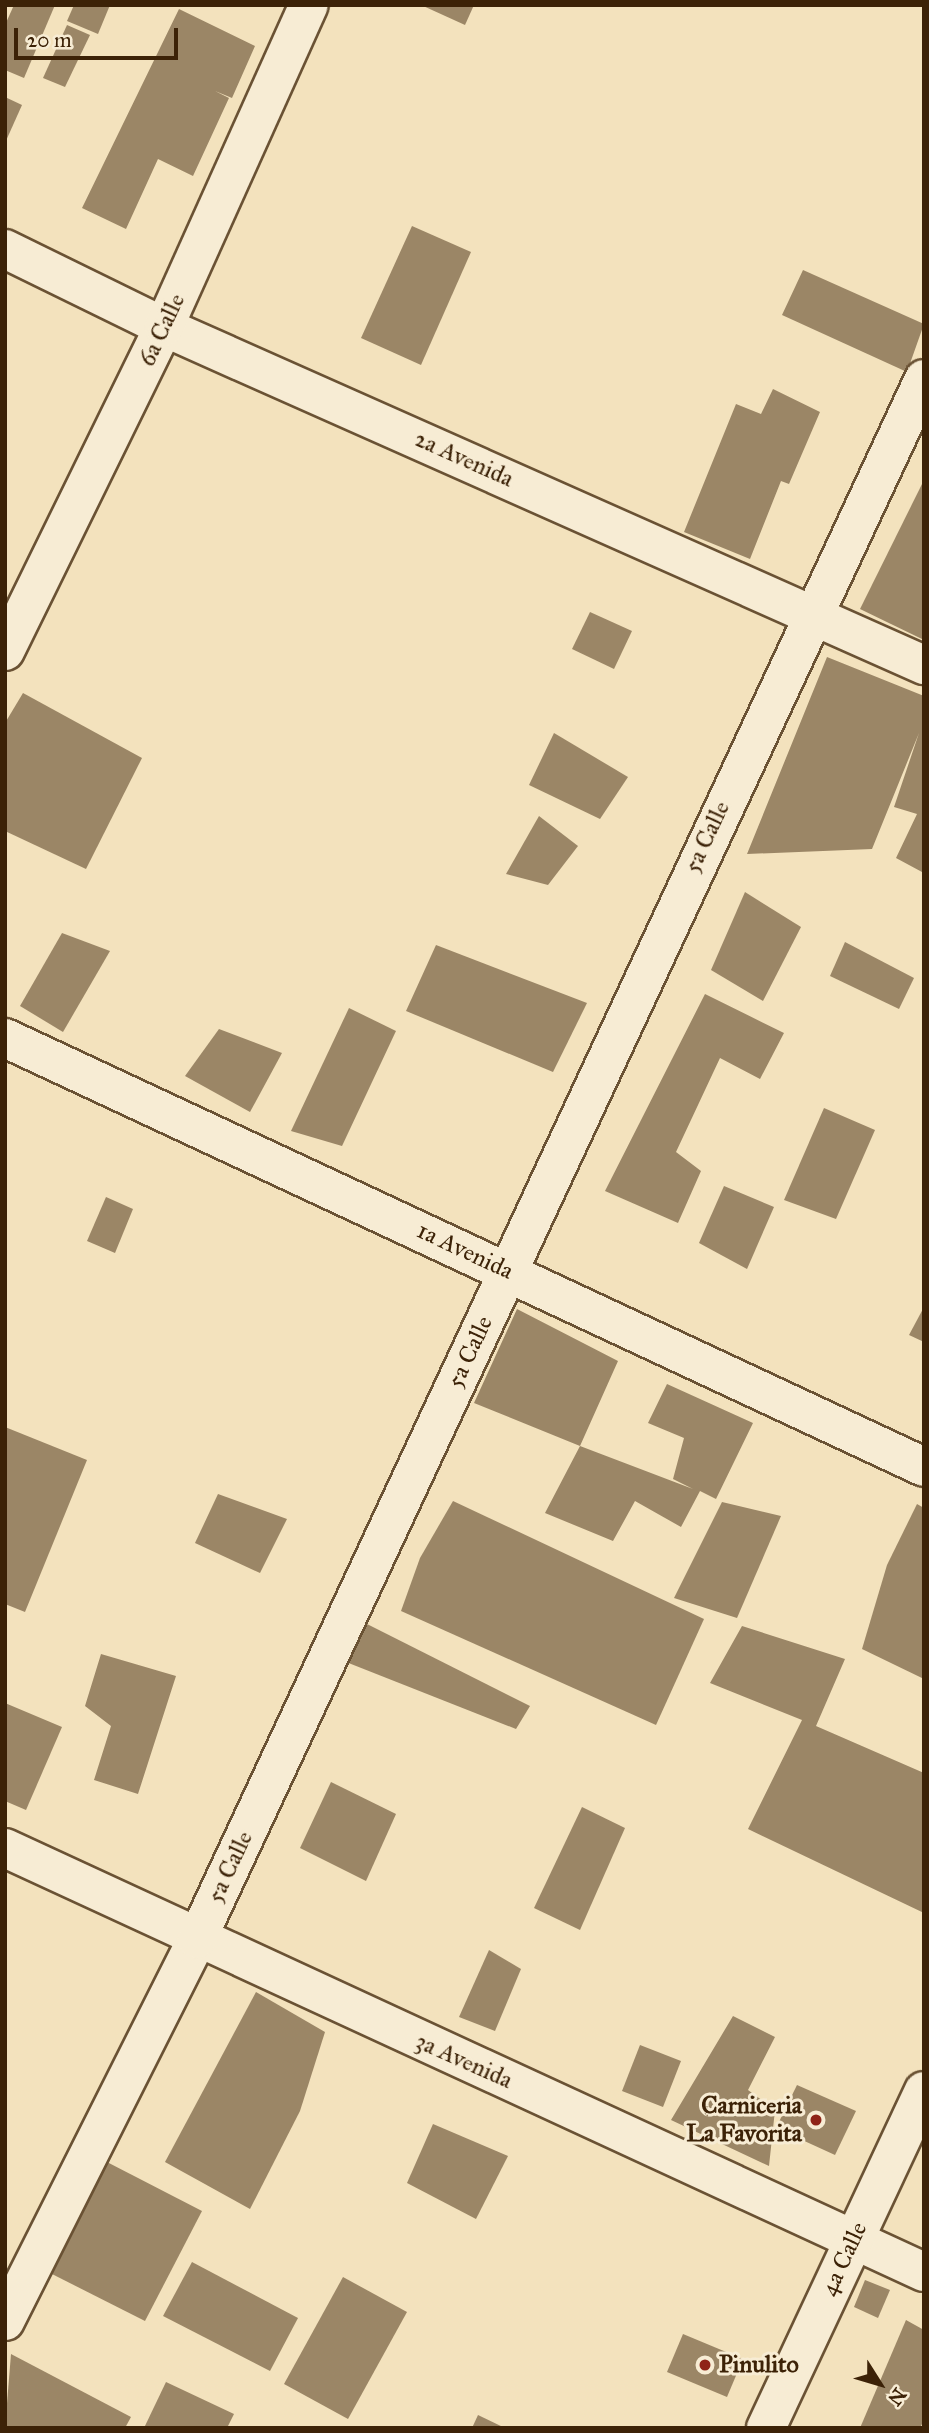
<!DOCTYPE html>
<html>
<head>
<meta charset="utf-8">
<style>
  body { margin:0 }
  #map { position:relative; width:929px; height:2433px; overflow:hidden; background:#f3e2bd; font-family:"IM FELL Great Primer",serif }
  div>[style] { position:absolute }
  .building>* { inset:0; background:#9b8666 }
  .roads { filter:drop-shadow(2px 0 #6a5234) drop-shadow(-2px 0 #6a5234) drop-shadow(0 2px #6a5234) drop-shadow(0 -2px #6a5234) }
  .street>* { height:38px; margin:-19px; padding:0 19px; transform-origin:19px; border-radius:19px; background:#f7ecd4 }
  .secondary>* { height:38px; margin:-19px; padding:0 19px; transform-origin:19px; border-radius:19px; background:#f7ecd4 }
  .dots>* { width:19px; height:19px; translate:-50% -50%; box-sizing:border-box; border:4px solid #f7ecd4; border-radius:50% }
  span { translate:-50% -50%; white-space:nowrap; text-align:center; line-height:1.15; -webkit-text-stroke:6px #f7ecd4; paint-order:stroke }
  .street-label { font-size:24px; color:#3c2207 }
  .poi-label { font-size:24px; color:#3c2207; font-weight:700 }
  .right { translate:-100% -50%; text-align:right }
  .left { translate:0 -50%; text-align:left }
  .frame { position:absolute; inset:0; border:7px solid #3c2207; pointer-events:none }
  .north { position:absolute; left:845px; top:2349px; width:70px; height:70px; -webkit-text-stroke:5px #f7ecd4; paint-order:stroke; rotate:127deg; font-size:19px; font-weight:700; line-height:28px; text-align:center; color:#3c2207 }
  .north::after { content:''; display:block; margin:auto; width:24px; height:32px; background:#3c2207; clip-path:polygon(50% 0,100% 100%,50% 72%,0 100%) }
  .scale { position:absolute; left:14px; top:28px; width:164px; height:32px; box-sizing:border-box; border:4px solid #3c2207; border-top:0; padding-left:9px; font-size:21px; line-height:24px; white-space:nowrap; color:#3c2207; -webkit-text-stroke:5px #f7ecd4; paint-order:stroke }
</style>
</head>
<body>
<div id="map">
  <div class="building">
    <i style="clip-path:polygon(14px 5px,55px 5px,24px 78px,5px 70px,5px 25px)"></i>
    <i style="clip-path:polygon(74px 5px,110px 5px,98px 34px,67px 21px)"></i>
    <i style="clip-path:polygon(421px 5px,474px 5px,465px 25px)"></i>
    <i style="clip-path:polygon(179px 9px,255px 46px,232px 98px,215px 91px,229px 98px,193px 176px,158px 159px,126px 229px,82px 208px)"></i>
    <i style="clip-path:polygon(67px 25px,90px 35px,65px 87px,43px 78px)"></i>
    <i style="clip-path:polygon(5px 97px,22px 105px,5px 143px)"></i>
    <i style="clip-path:polygon(412px 226px,471px 252px,421px 365px,361px 338px)"></i>
    <i style="clip-path:polygon(803px 270px,924px 324px,907px 372px,782px 315px)"></i>
    <i style="clip-path:polygon(773px 389px,820px 412px,789px 484px,781px 481px,750px 559px,684px 532px,736px 404px,761px 414px)"></i>
    <i style="clip-path:polygon(924px 480px,924px 640px,860px 609px)"></i>
    <i style="clip-path:polygon(590px 612px,632px 631px,614px 669px,572px 649px)"></i>
    <i style="clip-path:polygon(827px 657px,924px 696px,922px 872px,896px 858px,917px 814px,894px 807px,919px 733px,872px 849px,747px 854px)"></i>
    <i style="clip-path:polygon(23px 693px,142px 758px,86px 869px,5px 831px,5px 723px)"></i>
    <i style="clip-path:polygon(554px 733px,628px 777px,600px 819px,529px 785px)"></i>
    <i style="clip-path:polygon(539px 816px,578px 846px,548px 885px,506px 874px)"></i>
    <i style="clip-path:polygon(745px 892px,801px 927px,763px 1001px,711px 970px)"></i>
    <i style="clip-path:polygon(62px 933px,110px 951px,63px 1032px,20px 1006px)"></i>
    <i style="clip-path:polygon(845px 942px,914px 978px,899px 1009px,830px 976px)"></i>
    <i style="clip-path:polygon(436px 945px,587px 1003px,553px 1072px,406px 1011px)"></i>
    <i style="clip-path:polygon(705px 994px,784px 1033px,760px 1079px,720px 1058px,676px 1152px,701px 1171px,678px 1223px,605px 1191px)"></i>
    <i style="clip-path:polygon(349px 1008px,396px 1031px,342px 1146px,291px 1131px)"></i>
    <i style="clip-path:polygon(219px 1029px,282px 1053px,250px 1112px,185px 1076px)"></i>
    <i style="clip-path:polygon(824px 1108px,875px 1130px,836px 1219px,784px 1200px)"></i>
    <i style="clip-path:polygon(724px 1186px,774px 1207px,747px 1269px,699px 1243px)"></i>
    <i style="clip-path:polygon(106px 1197px,133px 1209px,115px 1253px,87px 1241px)"></i>
    <i style="clip-path:polygon(924px 1307px,924px 1342px,909px 1335px)"></i>
    <i style="clip-path:polygon(517px 1309px,618px 1361px,580px 1446px,693px 1489px,673px 1479px,684px 1438px,648px 1423px,667px 1384px,753px 1423px,716px 1499px,700px 1491px,681px 1527px,635px 1501px,613px 1541px,545px 1513px,580px 1446px,474px 1403px)"></i>
    <i style="clip-path:polygon(5px 1427px,87px 1460px,25px 1612px,5px 1604px)"></i>
    <i style="clip-path:polygon(218px 1494px,287px 1519px,260px 1573px,195px 1543px)"></i>
    <i style="clip-path:polygon(453px 1501px,704px 1619px,656px 1725px,401px 1611px,420px 1558px)"></i>
    <i style="clip-path:polygon(722px 1502px,781px 1516px,737px 1618px,674px 1598px)"></i>
    <i style="clip-path:polygon(917px 1504px,924px 1508px,924px 1679px,862px 1649px,887px 1565px)"></i>
    <i style="clip-path:polygon(367px 1624px,530px 1706px,516px 1729px,346px 1662px)"></i>
    <i style="clip-path:polygon(742px 1626px,845px 1659px,816px 1726px,924px 1773px,924px 1913px,748px 1829px,802px 1720px,710px 1683px)"></i>
    <i style="clip-path:polygon(101px 1654px,176px 1676px,138px 1794px,94px 1780px,111px 1726px,85px 1706px)"></i>
    <i style="clip-path:polygon(5px 1703px,62px 1727px,26px 1810px,5px 1801px)"></i>
    <i style="clip-path:polygon(331px 1782px,396px 1814px,366px 1881px,300px 1848px)"></i>
    <i style="clip-path:polygon(582px 1807px,625px 1828px,580px 1930px,534px 1908px)"></i>
    <i style="clip-path:polygon(489px 1950px,521px 1969px,495px 2031px,459px 2017px)"></i>
    <i style="clip-path:polygon(256px 1992px,325px 2032px,300px 2111px,250px 2209px,165px 2162px)"></i>
    <i style="clip-path:polygon(733px 2016px,775px 2037px,748px 2090px,775px 2110px,769px 2166px,671px 2120px)"></i>
    <i style="clip-path:polygon(640px 2045px,681px 2061px,663px 2107px,622px 2091px)"></i>
    <i style="clip-path:polygon(797px 2085px,856px 2111px,835px 2155px,776px 2128px)"></i>
    <i style="clip-path:polygon(433px 2124px,508px 2156px,476px 2219px,407px 2183px)"></i>
    <i style="clip-path:polygon(105px 2161px,202px 2211px,145px 2321px,48px 2272px)"></i>
    <i style="clip-path:polygon(192px 2262px,298px 2318px,270px 2371px,163px 2316px)"></i>
    <i style="clip-path:polygon(343px 2277px,407px 2312px,348px 2419px,284px 2384px)"></i>
    <i style="clip-path:polygon(865px 2280px,890px 2290px,878px 2318px,854px 2307px)"></i>
    <i style="clip-path:polygon(906px 2320px,924px 2330px,924px 2420px,920px 2428px,860px 2428px)"></i>
    <i style="clip-path:polygon(683px 2334px,743px 2359px,727px 2397px,667px 2372px)"></i>
    <i style="clip-path:polygon(11px 2354px,131px 2417px,125px 2428px,5px 2428px)"></i>
    <i style="clip-path:polygon(166px 2382px,234px 2414px,227px 2428px,144px 2428px)"></i>
    <i style="clip-path:polygon(478px 2415px,505px 2428px,472px 2428px)"></i>
  </div>
  <div class="roads">
    <div class="street">
      <i style="left:5px;top:249px;width:177px;rotate:26.1deg"></i>
      <i style="left:164px;top:327px;width:832px;rotate:23.98deg"></i>
      <i style="left:5px;top:651px;width:361px;rotate:-63.9deg"></i>
      <i style="left:164px;top:327px;width:353px;rotate:-65.8deg"></i>
      <i style="left:5px;top:1038px;width:1014px;rotate:25.02deg"></i>
      <i style="left:5px;top:1848px;width:1012px;rotate:24.77deg"></i>
    </div>
    <div class="secondary">
      <i style="left:5px;top:2321px;width:428px;rotate:-63.3deg"></i>
      <i style="left:197px;top:1939px;width:1721px;rotate:-65.01deg"></i>
      <i style="left:766px;top:2428px;width:372px;rotate:-64.9deg"></i>
    </div>
  </div>
  <div class="dots">
    <i style="left:816px;top:2120px;background:#8f2418"></i>
    <i style="left:705px;top:2365px;background:#8f2418"></i>
  </div>
  <div class="street-label">
    <span style="left:162px;top:330px;rotate:-65deg">6a Calle</span>
    <span style="left:464px;top:459px;rotate:24deg">2a Avenida</span>
    <span style="left:707px;top:837px;rotate:-65deg">5a Calle</span>
    <span style="left:465px;top:1251px;rotate:25deg">1a Avenida</span>
    <span style="left:470px;top:1352px;rotate:-65deg">5a Calle</span>
    <span style="left:230px;top:1867px;rotate:-65deg">5a Calle</span>
    <span style="left:464px;top:2061px;rotate:24deg">3a Avenida</span>
    <span style="left:844px;top:2259px;rotate:-65deg">4a Calle</span>
  </div>
  <div class="poi-label">
    <span class="right" style="left:802px;top:2120px">Carniceria<br>La Favorita</span>
    <span class="left" style="left:719px;top:2365px">Pinulito</span>
  </div>
  <div class="frame"></div>
  <div class="north">N</div>
  <div class="scale">20 m</div>
</div>
</body>
</html>
